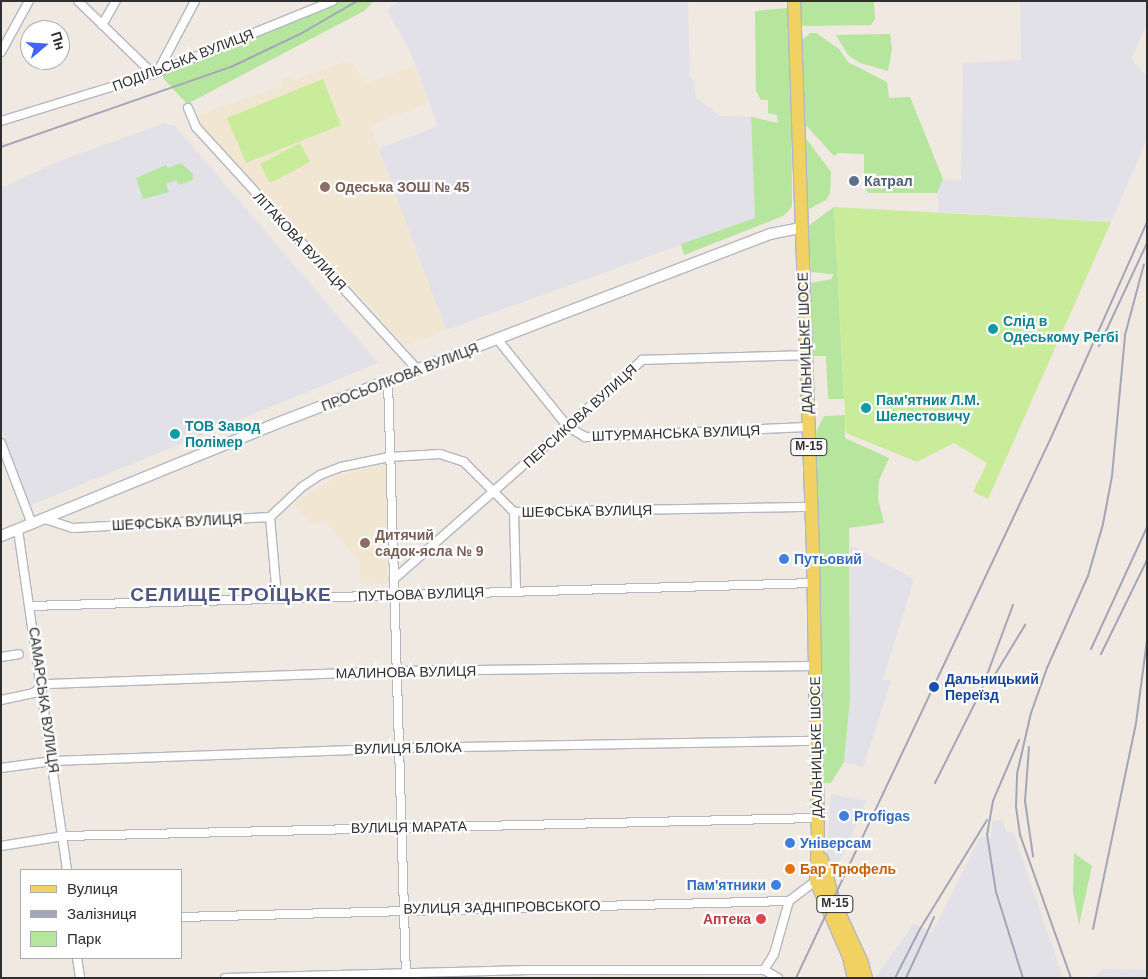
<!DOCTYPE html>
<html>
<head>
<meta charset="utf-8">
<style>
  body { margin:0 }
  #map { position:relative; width:1148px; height:979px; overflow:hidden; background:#efe9e1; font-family:Helvetica,sans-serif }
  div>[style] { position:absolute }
  .industrial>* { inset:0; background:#e3e1e8 }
  .education>* { inset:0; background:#f0e6d1 }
  .green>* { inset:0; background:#b6e59e }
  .pitch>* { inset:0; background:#c9ec9a }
  .roads { filter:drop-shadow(1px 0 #b4b7c1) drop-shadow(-1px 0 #b4b7c1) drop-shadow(0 1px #b4b7c1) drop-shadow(0 -1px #b4b7c1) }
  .minor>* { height:8px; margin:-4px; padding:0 4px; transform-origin:4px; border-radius:4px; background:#fff }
  .tertiary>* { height:10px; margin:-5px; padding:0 5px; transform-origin:5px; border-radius:5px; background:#fff }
  .primary>* { height:12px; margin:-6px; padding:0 6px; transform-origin:6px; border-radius:6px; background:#f2d163 }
  .rail>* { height:2px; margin:-1px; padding:0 1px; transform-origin:1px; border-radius:1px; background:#a3a6b8 }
  .dots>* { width:14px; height:14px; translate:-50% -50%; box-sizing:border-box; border:2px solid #fff; border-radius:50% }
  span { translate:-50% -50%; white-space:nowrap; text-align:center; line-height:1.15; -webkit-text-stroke:4.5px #fff; paint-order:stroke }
  .shield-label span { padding:1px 4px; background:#fff; border:1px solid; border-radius:4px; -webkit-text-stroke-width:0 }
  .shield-label { font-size:12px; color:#2e2e2e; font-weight:700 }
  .street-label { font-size:14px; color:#2e2e2e }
  .service-label { font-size:14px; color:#4e5e75; font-weight:700 }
  .left { translate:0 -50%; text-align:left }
  .education-label { font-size:14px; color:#785e54; font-weight:700 }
  .culture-label { font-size:14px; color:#0d838f; font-weight:700 }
  .shop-label { font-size:14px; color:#366cbe; font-weight:700 }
  .right { translate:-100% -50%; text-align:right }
  .transit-label { font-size:14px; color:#164399; font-weight:700 }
  .food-label { font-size:14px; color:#c56008; font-weight:700 }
  .health-label { font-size:14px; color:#be3a42; font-weight:700 }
  .district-label { font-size:19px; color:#4d5680; font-weight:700; letter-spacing:1px }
  .frame { position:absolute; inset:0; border:2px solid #2e2e2e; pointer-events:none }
  .legend { position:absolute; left:20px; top:869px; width:162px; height:90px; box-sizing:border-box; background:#fff; border:1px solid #ababab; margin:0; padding:6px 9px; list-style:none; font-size:15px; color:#2e2e2e }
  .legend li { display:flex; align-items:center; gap:10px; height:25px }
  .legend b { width:25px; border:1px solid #ababab }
  .north { position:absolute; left:20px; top:20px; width:50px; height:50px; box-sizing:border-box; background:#fff; border:1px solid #ababab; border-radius:50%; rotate:72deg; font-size:14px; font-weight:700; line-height:20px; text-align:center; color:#2e2e2e }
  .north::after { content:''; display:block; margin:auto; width:18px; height:22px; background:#4264fb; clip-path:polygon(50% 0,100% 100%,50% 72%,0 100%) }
</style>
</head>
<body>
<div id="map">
  <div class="industrial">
    <i style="clip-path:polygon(399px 1px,688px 1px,690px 77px,694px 80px,696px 98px,720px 116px,751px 117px,755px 218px,446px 330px,377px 149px,438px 126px,410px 51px,387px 10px)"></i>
    <i style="clip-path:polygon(1020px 1px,1147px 1px,1147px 23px,1131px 60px,1147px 76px,1147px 139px,1111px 222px,939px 212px,937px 190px,943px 179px,961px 181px,963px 63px,1021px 60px)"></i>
    <i style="clip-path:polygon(164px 123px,175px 126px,378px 363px,29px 506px,1px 428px,1px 188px,57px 162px)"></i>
    <i style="clip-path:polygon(850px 545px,914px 579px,883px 679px,891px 681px,863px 767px,844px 762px,850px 700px)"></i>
    <i style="clip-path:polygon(831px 794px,866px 801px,838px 867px,826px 867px)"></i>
    <i style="clip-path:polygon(1003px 819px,1006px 832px,1013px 831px,1063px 978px,875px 978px,914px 923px,932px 933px,980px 837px,991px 838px,992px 822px)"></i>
    <i style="clip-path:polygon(1103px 969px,1147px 970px,1147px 978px,1092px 978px)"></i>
  </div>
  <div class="education">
    <i style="clip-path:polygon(350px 60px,366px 84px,415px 65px,429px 103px,370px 125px,446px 330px,405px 345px,202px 126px,200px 114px,283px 86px,282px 80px,293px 75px,295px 80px)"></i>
    <i style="clip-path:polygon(386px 464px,387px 584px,360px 583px,360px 562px,326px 523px,312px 523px,292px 503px,339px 475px)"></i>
    <i style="clip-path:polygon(704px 973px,704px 978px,562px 978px,562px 977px)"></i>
  </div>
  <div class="green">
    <i style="clip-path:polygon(335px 1px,374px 1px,364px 11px,187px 104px,163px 78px,164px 71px)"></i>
    <i style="clip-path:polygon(799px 1px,874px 1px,875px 19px,871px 25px,804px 26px,799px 22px)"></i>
    <i style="clip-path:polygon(787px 8px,791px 13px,792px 207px,783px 216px,684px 255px,681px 244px,755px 218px,751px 117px,778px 123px,777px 115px,768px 113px,768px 100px,761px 100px,756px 91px,755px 11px)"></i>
    <i style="clip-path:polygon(810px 33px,816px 33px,839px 49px,848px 62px,887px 82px,889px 98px,910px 97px,943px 179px,937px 193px,868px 193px,864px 185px,864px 154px,838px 153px,834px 156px,804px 123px,800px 42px)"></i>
    <i style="clip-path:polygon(890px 34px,892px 49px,888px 71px,860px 63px,848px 55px,836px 35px)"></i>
    <i style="clip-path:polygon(805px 137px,831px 172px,830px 193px,826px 200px,807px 210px)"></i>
    <i style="clip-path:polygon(181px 163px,193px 174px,193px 180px,179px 185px,176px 180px,166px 184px,169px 192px,143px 199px,136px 178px,166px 165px,168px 168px)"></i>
    <i style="clip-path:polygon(834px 207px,844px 399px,828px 399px,826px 356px,812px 356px,811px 283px,832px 279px,833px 274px,811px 272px,808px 226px)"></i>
    <i style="clip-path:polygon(845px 415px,845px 438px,889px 458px,879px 480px,878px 499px,884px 523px,849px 528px,850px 700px,844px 762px,831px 783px,824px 783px,815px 434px,824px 416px)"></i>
    <i style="clip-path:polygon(1074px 853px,1092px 866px,1079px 925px,1073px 893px)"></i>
  </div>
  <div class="pitch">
    <i style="clip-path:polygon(323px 79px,341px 125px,246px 163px,227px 118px)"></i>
    <i style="clip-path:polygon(300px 143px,310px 162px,270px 183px,260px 164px)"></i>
    <i style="clip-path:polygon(834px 207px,1111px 222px,988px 499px,973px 492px,987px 463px,954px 443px,917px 462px,846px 433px)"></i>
  </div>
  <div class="roads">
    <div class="minor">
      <i style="left:78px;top:1px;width:105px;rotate:44.2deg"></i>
      <i style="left:102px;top:25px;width:28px;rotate:-60deg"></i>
      <i style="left:1px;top:52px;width:58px;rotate:-61.2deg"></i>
      <i style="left:158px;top:71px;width:79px;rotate:-62.1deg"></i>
      <i style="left:188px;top:108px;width:21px;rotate:67deg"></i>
      <i style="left:196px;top:127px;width:329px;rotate:47.6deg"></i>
      <i style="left:1px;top:121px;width:159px;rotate:-17.2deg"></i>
      <i style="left:153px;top:74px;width:194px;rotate:-22.1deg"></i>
      <i style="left:498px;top:340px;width:112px;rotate:51.2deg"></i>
      <i style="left:568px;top:427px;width:20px;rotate:30deg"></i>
      <i style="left:585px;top:437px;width:223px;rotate:-2.6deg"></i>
      <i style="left:388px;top:381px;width:597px;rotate:88.27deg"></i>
      <i style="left:1px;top:443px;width:87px;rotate:69.1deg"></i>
      <i style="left:514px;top:512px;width:79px;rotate:88.5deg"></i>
      <i style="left:270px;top:517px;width:80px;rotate:85deg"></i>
      <i style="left:45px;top:519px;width:29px;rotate:18deg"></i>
      <i style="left:73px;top:528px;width:197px;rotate:-3.2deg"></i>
      <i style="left:270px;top:517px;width:44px;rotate:-43.2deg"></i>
      <i style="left:302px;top:487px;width:22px;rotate:-34deg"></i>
      <i style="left:320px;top:475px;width:22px;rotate:-21deg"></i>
      <i style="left:341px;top:467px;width:49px;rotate:-11.8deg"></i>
      <i style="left:389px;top:457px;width:51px;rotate:-3.4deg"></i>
      <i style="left:440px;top:454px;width:25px;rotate:18deg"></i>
      <i style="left:464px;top:462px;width:71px;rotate:45deg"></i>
      <i style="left:514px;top:512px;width:297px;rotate:-1deg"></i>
      <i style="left:18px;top:530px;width:344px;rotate:81.8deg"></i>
      <i style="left:394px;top:579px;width:331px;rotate:-41.4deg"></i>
      <i style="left:642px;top:360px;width:164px;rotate:-1.7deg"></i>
      <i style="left:30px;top:606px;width:783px;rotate:-1.68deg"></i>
      <i style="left:1px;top:657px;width:18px;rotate:-9deg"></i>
      <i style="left:1px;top:700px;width:33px;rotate:-12deg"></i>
      <i style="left:33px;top:693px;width:17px;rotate:-31deg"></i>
      <i style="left:48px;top:684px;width:349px;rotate:-2.1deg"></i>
      <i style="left:397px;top:671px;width:418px;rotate:-0.7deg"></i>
      <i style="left:1px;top:768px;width:52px;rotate:-7.7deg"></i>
      <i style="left:53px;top:761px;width:348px;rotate:-2.1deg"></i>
      <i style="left:401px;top:748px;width:415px;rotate:-1deg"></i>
      <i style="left:1px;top:846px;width:63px;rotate:-9.2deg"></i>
      <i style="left:63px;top:836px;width:755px;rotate:-1.37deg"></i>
      <i style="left:181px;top:917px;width:608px;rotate:-1.51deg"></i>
      <i style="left:789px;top:901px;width:34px;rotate:-37deg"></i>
      <i style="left:77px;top:958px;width:20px;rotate:81deg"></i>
      <i style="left:225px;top:978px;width:303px;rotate:-1.5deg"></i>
      <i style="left:528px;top:970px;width:236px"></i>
      <i style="left:778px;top:978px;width:16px;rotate:-150deg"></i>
      <i style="left:764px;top:970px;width:19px;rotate:-58deg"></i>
      <i style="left:774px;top:954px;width:55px;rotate:-74.2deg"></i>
    </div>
    <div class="tertiary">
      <i style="left:1px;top:536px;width:291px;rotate:-22.2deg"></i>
      <i style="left:270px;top:426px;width:536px;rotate:-21.01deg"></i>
      <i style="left:770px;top:234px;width:32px;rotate:-11deg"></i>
    </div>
    <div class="primary">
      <i style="left:794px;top:1px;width:553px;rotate:88.03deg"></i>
      <i style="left:813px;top:554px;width:280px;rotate:89deg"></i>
      <i style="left:818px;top:834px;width:47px;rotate:92.4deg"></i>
      <i style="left:816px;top:881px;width:83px;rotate:66.5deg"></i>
      <i style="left:849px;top:957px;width:22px;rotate:77deg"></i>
      <i style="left:822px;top:859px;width:45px;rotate:74.4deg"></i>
      <i style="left:834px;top:902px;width:67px;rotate:65.3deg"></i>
      <i style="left:862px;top:963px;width:16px;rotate:75deg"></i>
    </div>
  </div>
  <div class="rail">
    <i style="left:1px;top:147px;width:244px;rotate:-19.2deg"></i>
    <i style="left:231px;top:67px;width:79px;rotate:-25.6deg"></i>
    <i style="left:302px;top:33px;width:64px;rotate:-30.2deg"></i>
    <i style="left:1099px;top:346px;width:114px;rotate:-65deg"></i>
    <i style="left:1091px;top:649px;width:134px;rotate:-65.3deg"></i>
    <i style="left:1101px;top:654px;width:105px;rotate:-63.9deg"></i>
    <i style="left:991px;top:681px;width:66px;rotate:-58.7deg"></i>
    <i style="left:1019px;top:740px;width:66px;rotate:113.1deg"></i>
    <i style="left:993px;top:801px;width:34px;rotate:100deg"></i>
    <i style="left:987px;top:834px;width:59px;rotate:81.2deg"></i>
    <i style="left:996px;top:892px;width:90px;rotate:72.6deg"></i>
    <i style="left:1029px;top:747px;width:54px;rotate:94.2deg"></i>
    <i style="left:1025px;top:801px;width:56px;rotate:81.7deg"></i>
    <i style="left:935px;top:783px;width:103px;rotate:-63.4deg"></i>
    <i style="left:981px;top:691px;width:92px;rotate:-69.6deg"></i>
    <i style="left:1093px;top:929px;width:210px;rotate:-78.2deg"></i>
    <i style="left:1136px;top:723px;width:83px;rotate:-82.4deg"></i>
    <i style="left:796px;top:978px;width:595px;rotate:-64.73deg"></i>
    <i style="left:1050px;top:440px;width:239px;rotate:-66deg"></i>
    <i style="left:895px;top:978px;width:55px;rotate:-63deg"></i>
    <i style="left:920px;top:929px;width:128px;rotate:-58.4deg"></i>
    <i style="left:906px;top:978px;width:67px;rotate:-65.3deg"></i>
    <i style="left:1071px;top:978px;width:152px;rotate:-109.6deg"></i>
    <i style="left:1020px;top:835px;width:29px;rotate:-98deg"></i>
    <i style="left:1016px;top:806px;width:32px;rotate:-88deg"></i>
    <i style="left:1017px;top:774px;width:63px;rotate:-77.1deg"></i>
    <i style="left:1031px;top:713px;width:48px;rotate:-70.4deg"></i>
    <i style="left:1047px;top:668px;width:101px;rotate:-66deg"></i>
    <i style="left:1088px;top:576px;width:54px;rotate:-73.9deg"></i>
    <i style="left:1103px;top:524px;width:49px;rotate:-79.4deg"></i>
    <i style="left:1112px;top:476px;width:142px;rotate:-84.7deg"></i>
    <i style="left:1125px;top:335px;width:73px;rotate:-75deg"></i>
  </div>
  <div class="dots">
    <i style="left:854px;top:181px;background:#5c6f8a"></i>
    <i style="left:325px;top:187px;background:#8d6e63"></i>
    <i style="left:993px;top:329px;background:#0f9aa8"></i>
    <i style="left:866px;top:408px;background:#0f9aa8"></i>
    <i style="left:175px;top:434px;background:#0f9aa8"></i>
    <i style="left:365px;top:543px;background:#8d6e63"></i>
    <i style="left:784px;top:559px;background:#3f7fe0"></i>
    <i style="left:934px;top:687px;background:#1a4fb4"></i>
    <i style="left:844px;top:816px;background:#3f7fe0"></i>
    <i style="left:790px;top:843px;background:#3f7fe0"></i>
    <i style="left:790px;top:869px;background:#e8710a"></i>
    <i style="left:776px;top:885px;background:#3f7fe0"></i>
    <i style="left:761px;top:919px;background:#e0444e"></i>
  </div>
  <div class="shield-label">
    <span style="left:809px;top:447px">М-15</span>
    <span style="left:835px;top:904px">М-15</span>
  </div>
  <div class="street-label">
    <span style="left:183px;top:60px;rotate:-21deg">ПОДІЛЬСЬКА ВУЛИЦЯ</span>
    <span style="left:300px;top:241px;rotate:47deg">ЛІТАКОВА ВУЛИЦЯ</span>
    <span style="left:805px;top:343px;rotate:-92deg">ДАЛЬНИЦЬКЕ ШОСЕ</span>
    <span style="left:400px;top:377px;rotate:-21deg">ПРОСЬОЛКОВА ВУЛИЦЯ</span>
    <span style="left:580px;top:416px;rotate:-42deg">ПЕРСИКОВА ВУЛИЦЯ</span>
    <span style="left:676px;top:433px;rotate:-2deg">ШТУРМАНСЬКА ВУЛИЦЯ</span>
    <span style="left:587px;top:511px;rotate:-1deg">ШЕФСЬКА ВУЛИЦЯ</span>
    <span style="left:177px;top:522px;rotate:-3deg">ШЕФСЬКА ВУЛИЦЯ</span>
    <span style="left:421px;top:594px;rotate:-2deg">ПУТЬОВА ВУЛИЦЯ</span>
    <span style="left:406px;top:672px;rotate:-1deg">МАЛИНОВА ВУЛИЦЯ</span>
    <span style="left:44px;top:700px;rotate:82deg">САМАРСЬКА ВУЛИЦЯ</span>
    <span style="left:816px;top:747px;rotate:-91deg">ДАЛЬНИЦЬКЕ ШОСЕ</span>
    <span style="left:408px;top:748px;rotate:-1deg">ВУЛИЦЯ БЛОКА</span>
    <span style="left:409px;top:827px;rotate:-1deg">ВУЛИЦЯ МАРАТА</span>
    <span style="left:502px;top:907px;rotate:-1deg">ВУЛИЦЯ ЗАДНІПРОВСЬКОГО</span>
  </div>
  <div class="service-label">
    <span class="left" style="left:864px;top:181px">Катрал</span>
  </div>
  <div class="education-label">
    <span class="left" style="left:335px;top:187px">Одеська ЗОШ № 45</span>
    <span class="left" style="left:375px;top:543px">Дитячий<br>садок-ясла № 9</span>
  </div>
  <div class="culture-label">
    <span class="left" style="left:1003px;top:329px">Слід в<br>Одеському Регбі</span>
    <span class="left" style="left:876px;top:408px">Пам'ятник Л.М.<br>Шелестовичу</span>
    <span class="left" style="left:185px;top:434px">ТОВ Завод<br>Полімер</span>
  </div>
  <div class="shop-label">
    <span class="left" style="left:794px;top:559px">Путьовий</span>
    <span class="left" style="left:854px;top:816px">Profigas</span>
    <span class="left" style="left:800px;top:843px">Універсам</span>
    <span class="right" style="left:766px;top:885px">Пам'ятники</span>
  </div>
  <div class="transit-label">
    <span class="left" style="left:945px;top:687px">Дальницький<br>Переїзд</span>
  </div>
  <div class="food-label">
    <span class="left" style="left:800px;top:869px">Бар Трюфель</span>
  </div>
  <div class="health-label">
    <span class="right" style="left:751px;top:919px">Аптека</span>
  </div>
  <div class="district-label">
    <span style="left:231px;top:595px">СЕЛИЩЕ ТРОЇЦЬКЕ</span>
  </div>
  <div class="frame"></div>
  <ul class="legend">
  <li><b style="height:6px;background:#f2d163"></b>Вулиця</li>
  <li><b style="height:6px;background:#a3a6b8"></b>Залізниця</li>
  <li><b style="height:14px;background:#b6e59e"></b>Парк</li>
  </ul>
  <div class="north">Пн</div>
</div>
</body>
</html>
